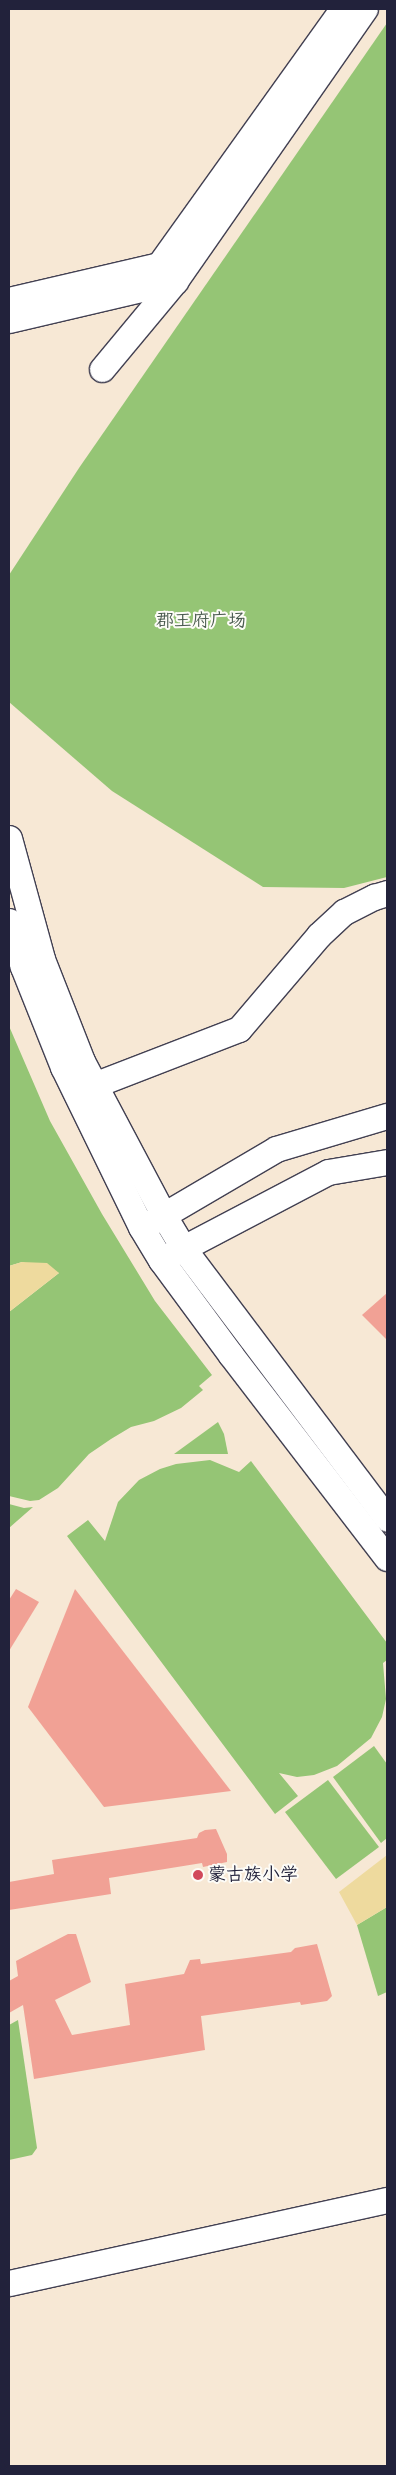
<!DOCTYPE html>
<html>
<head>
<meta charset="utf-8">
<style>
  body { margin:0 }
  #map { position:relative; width:396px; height:2475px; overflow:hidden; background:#f7e8d5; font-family:Pangolin,"LXGW WenKai TC",sans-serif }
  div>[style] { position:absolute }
  .green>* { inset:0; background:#95c575 }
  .sand>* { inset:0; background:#eeda9e }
  .building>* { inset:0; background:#f1a195 }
  .roads { filter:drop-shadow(1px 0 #424052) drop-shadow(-1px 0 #424052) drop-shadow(0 1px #424052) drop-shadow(0 -1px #424052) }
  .minor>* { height:25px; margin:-12.5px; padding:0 12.5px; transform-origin:12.5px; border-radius:12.5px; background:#fff }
  .dots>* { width:14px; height:14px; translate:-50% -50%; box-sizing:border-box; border:2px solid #fdfcf7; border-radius:50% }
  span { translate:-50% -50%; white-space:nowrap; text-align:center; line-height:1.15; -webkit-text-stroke:4px #fdfcf7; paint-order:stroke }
  .park-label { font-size:18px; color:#4a5b4f }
  .poi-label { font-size:18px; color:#22223b }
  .left { translate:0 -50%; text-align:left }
  .frame { position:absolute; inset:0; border:10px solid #22223b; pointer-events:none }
</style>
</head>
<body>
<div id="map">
  <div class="green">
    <i style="clip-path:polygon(387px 23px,387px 877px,344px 888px,263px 887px,112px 791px,9px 702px,9px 575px,79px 468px)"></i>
    <i style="clip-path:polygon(9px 1026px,50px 1121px,102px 1214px,155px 1301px,212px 1375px,199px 1386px,203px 1390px,181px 1408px,154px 1421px,131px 1427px,111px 1439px,89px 1454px,58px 1488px,39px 1500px,30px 1501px,9px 1496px,9px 1312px,59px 1273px,22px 1262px,9px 1266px)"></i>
    <i style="clip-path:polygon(218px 1422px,224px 1434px,228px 1454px,174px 1454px)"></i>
    <i style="clip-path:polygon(210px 1460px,239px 1472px,251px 1461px,387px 1643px,387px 1660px,383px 1663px,386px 1699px,382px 1717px,371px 1738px,337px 1766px,314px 1775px,297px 1777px,279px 1773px,298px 1796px,275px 1814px,67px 1536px,88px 1520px,105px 1541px,118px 1502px,139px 1480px,160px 1469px,176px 1464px)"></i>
    <i style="clip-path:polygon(9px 1504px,24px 1508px,33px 1507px,9px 1528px)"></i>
    <i style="clip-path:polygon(374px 1746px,387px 1764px,387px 1838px,381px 1843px,333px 1777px)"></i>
    <i style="clip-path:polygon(328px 1780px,379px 1847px,336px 1879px,285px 1812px)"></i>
    <i style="clip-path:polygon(387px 1907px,387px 1992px,378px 1996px,357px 1925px)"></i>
    <i style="clip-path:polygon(18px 2020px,37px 2148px,32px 2155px,9px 2160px,9px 2025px)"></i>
  </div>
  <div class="sand">
    <i style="clip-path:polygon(22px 1262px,47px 1263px,59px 1273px,9px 1312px,9px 1266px)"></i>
    <i style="clip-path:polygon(387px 1855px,387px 1907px,357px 1925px,339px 1892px)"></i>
  </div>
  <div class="building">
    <i style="clip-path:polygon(387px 1293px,387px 1340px,362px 1315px)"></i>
    <i style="clip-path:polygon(16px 1589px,39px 1602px,9px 1651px,9px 1600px)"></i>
    <i style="clip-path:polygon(75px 1589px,231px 1791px,104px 1807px,28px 1707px)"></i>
    <i style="clip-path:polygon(216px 1829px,227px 1854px,227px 1862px,203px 1867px,202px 1863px,109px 1878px,111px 1894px,9px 1910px,9px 1882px,54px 1874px,52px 1860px,197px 1838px,199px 1833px,205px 1830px)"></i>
    <i style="clip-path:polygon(68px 1934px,76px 1934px,91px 1982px,55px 2000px,72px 2035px,130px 2025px,125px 1984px,184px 1974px,190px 1960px,200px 1959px,201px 1964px,291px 1952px,295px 1948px,317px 1944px,332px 1996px,327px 2001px,301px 2005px,300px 2002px,201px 2016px,205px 2050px,34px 2079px,23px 2005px,9px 2013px,9px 1981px,18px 1976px,16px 1961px)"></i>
  </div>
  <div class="roads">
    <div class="minor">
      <i style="left:9px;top:300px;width:154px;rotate:-13.1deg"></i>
      <i style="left:159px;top:265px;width:315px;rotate:-54.4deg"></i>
      <i style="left:9px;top:320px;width:171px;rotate:-13.2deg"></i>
      <i style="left:175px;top:281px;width:332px;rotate:-55.1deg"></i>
      <i style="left:102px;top:369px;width:114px;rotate:-50.3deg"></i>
      <i style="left:9px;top:838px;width:125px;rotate:74.7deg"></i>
      <i style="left:42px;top:959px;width:110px;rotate:68.6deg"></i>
      <i style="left:82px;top:1061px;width:175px;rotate:62.1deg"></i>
      <i style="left:164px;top:1216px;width:37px;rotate:59deg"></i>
      <i style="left:183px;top:1248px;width:339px;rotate:53deg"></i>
      <i style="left:9px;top:921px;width:48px;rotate:73.1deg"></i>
      <i style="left:23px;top:967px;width:108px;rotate:68.2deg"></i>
      <i style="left:63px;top:1067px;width:178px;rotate:64deg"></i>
      <i style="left:141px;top:1227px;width:39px;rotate:59deg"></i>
      <i style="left:161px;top:1260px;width:118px;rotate:53.6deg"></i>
      <i style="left:231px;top:1355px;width:256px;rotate:52.5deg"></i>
      <i style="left:94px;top:1085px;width:155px;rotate:-21.1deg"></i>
      <i style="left:239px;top:1029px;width:123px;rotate:-49.6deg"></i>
      <i style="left:319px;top:935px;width:34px;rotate:-43deg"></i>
      <i style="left:344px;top:912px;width:34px;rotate:-27deg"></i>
      <i style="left:374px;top:897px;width:14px;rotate:-17deg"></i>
      <i style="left:150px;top:1223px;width:146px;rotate:-30.4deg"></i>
      <i style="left:276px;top:1149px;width:116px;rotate:-16.6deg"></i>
      <i style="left:170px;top:1255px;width:178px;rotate:-27.7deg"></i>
      <i style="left:328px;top:1172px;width:60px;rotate:-9.6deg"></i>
      <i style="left:9px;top:2283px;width:387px;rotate:-12.4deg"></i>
    </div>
  </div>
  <div class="dots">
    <i style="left:198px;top:1875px;background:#d1495b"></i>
  </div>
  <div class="park-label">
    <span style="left:201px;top:621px">郡王府广场</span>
  </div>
  <div class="poi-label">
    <span class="left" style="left:208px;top:1875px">蒙古族小学</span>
  </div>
  <div class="frame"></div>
</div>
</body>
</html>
